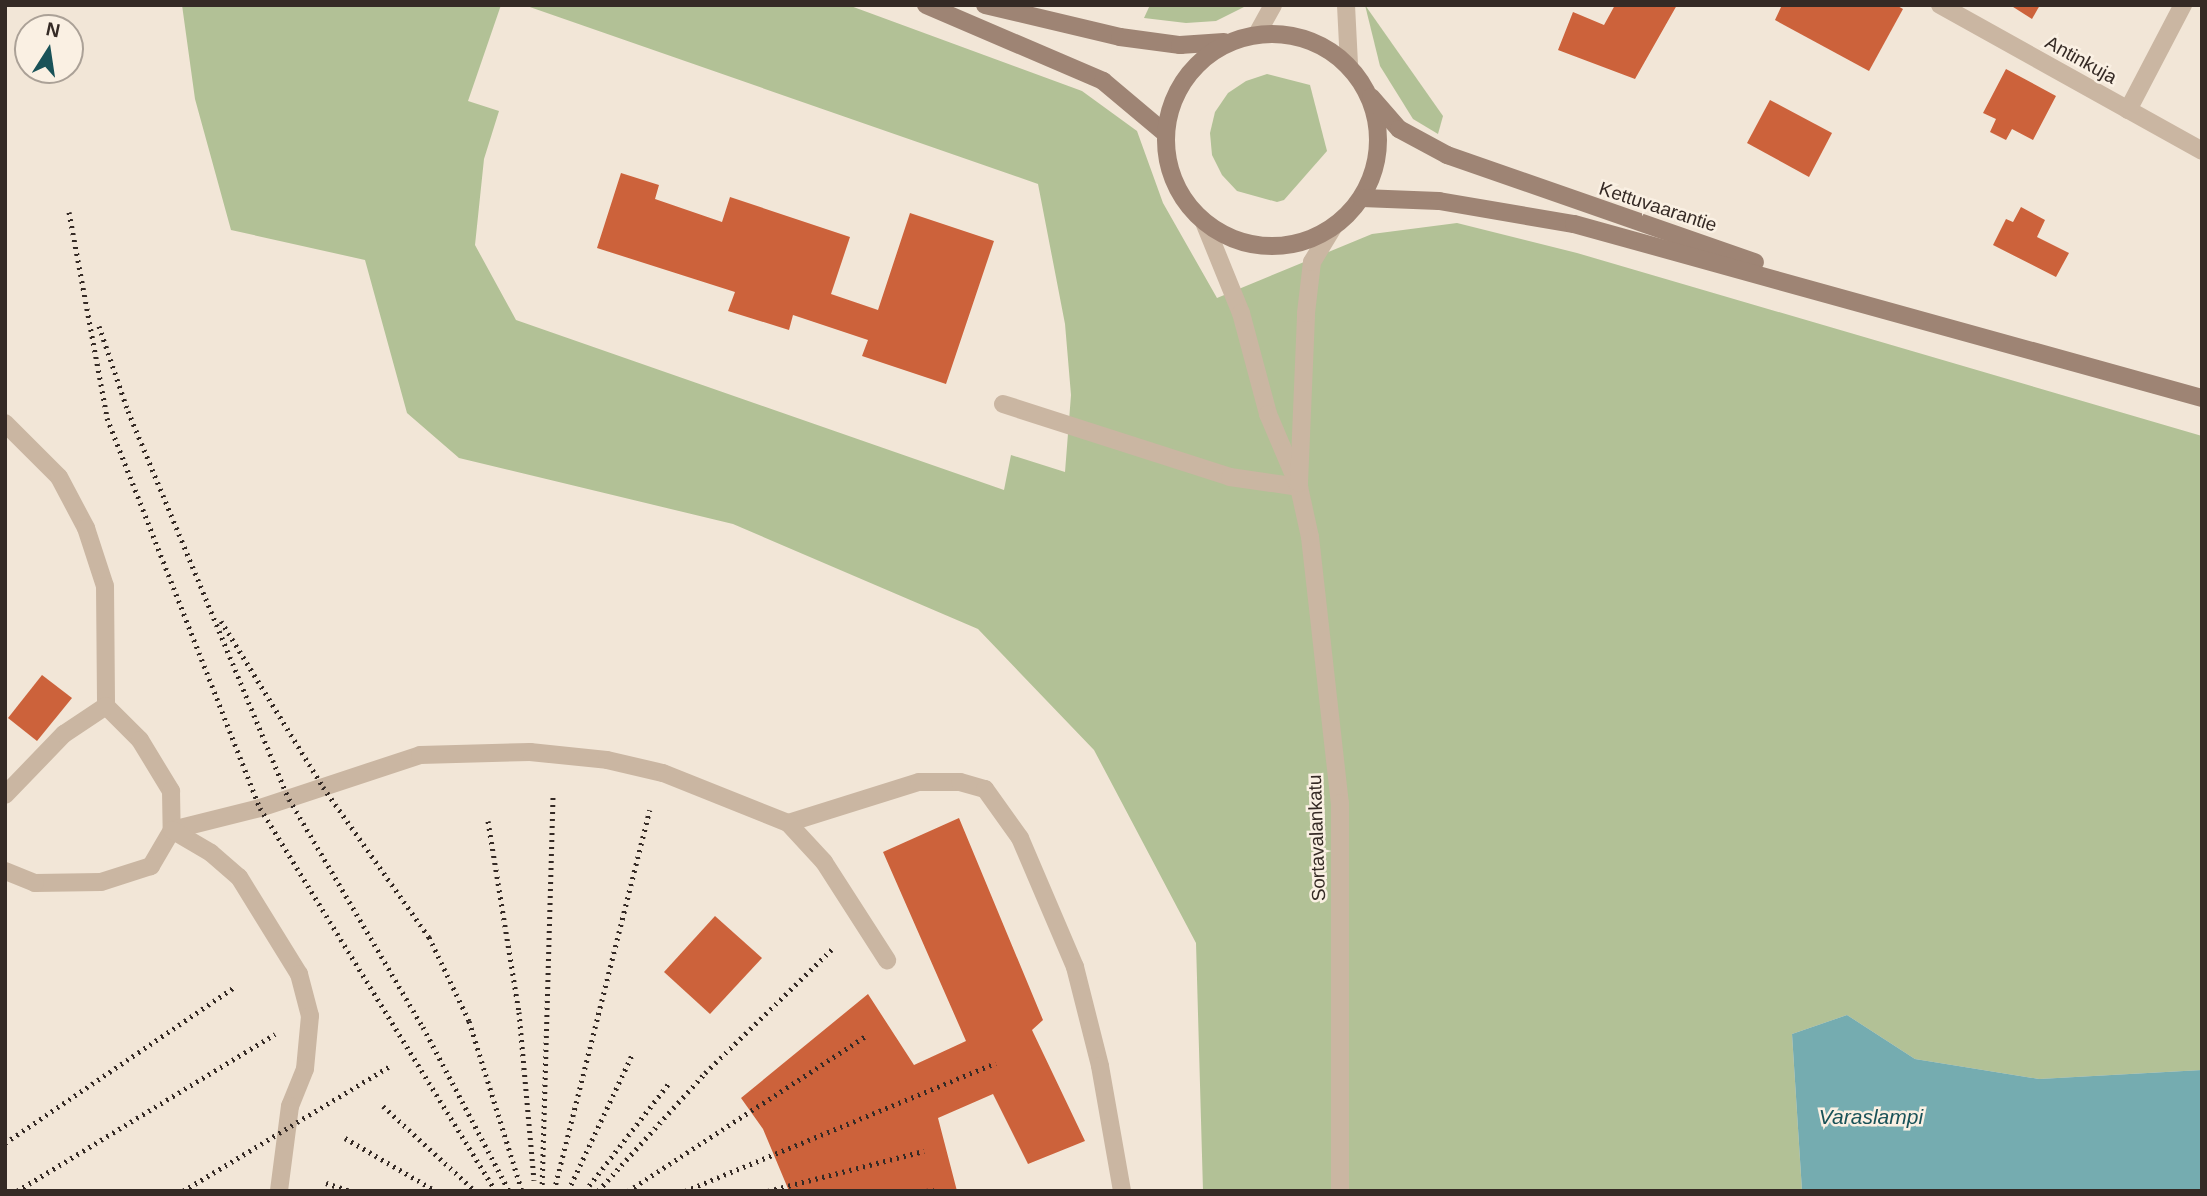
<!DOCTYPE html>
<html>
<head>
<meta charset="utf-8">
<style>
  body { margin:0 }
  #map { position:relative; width:2207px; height:1196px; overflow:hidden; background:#f2e6d7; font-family:Helvetica,sans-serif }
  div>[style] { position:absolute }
  .green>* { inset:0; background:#b2c196 }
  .water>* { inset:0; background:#75acb0 }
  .building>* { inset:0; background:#cc623b }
  .service>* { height:18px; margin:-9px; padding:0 9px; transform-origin:9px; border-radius:9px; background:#cab6a2 }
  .minor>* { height:18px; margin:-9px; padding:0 9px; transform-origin:9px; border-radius:9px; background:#cab6a2 }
  .tertiary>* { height:18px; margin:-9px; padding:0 9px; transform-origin:9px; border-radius:9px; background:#cab6a2 }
  .secondary>* { height:18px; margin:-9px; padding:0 9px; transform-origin:9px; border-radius:9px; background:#9e8474 }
  .secondary>.ring { margin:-9px; padding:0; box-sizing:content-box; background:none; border:18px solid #9e8474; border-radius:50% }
  .rail>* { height:5px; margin-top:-2.5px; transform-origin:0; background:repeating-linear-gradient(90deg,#352a25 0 2px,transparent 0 7px) }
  span { translate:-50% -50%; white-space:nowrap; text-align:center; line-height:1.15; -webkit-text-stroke:5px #faf0e3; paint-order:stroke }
  .street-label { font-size:19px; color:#352a25 }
  .water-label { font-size:21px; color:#195258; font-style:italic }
  .frame { position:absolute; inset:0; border:7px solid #352a25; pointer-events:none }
  .north { position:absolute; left:14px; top:14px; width:70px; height:70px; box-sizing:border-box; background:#faf0e3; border:2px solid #aba197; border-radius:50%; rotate:12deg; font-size:19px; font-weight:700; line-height:28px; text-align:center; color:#352a25 }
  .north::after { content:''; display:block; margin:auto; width:24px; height:32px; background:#195258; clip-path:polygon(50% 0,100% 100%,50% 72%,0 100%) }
</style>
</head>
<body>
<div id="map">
  <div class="green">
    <i style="clip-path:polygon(182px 5px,501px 5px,468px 101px,499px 111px,484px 159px,475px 245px,516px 320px,1004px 490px,1011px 455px,1065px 472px,1071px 395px,1065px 324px,1038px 184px,524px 5px,848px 5px,1082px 91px,1137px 131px,1163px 203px,1217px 298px,1372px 234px,1457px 223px,1577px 253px,2202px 436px,2202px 1070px,2039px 1079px,1915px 1059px,1847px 1015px,1792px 1034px,1802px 1191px,1203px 1191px,1196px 943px,1094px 750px,978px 629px,733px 524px,459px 458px,407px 413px,365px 260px,231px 230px,195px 99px)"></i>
    <i style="clip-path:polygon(1150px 5px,1248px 5px,1216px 21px,1186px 23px,1144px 18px)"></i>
    <i style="clip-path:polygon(1365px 5px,1443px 116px,1438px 134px,1413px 119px,1380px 66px)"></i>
    <i style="clip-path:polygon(1267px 74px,1310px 85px,1327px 151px,1284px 200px,1277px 202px,1237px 191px,1222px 175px,1212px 155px,1210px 133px,1215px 112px,1228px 93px,1246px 81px)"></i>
  </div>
  <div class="water">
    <i style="clip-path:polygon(1847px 1015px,1915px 1059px,2039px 1079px,2202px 1070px,2202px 1191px,1802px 1191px,1792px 1034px)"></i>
  </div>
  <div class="building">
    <i style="clip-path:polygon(1615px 5px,1677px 5px,1635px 79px,1558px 50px,1573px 12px,1604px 25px)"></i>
    <i style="clip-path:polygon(1782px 5px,1896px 5px,1903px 9px,1869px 71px,1775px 20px)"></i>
    <i style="clip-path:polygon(2010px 5px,2040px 5px,2032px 19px)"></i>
    <i style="clip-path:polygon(2006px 69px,2056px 96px,2033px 140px,2012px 129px,2006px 140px,1990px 132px,1996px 119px,1983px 113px)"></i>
    <i style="clip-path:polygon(1770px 100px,1832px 133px,1809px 177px,1747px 143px)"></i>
    <i style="clip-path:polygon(621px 173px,659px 185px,655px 199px,722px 222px,730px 197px,850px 237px,831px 294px,878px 310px,910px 213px,994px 241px,946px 384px,862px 356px,868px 340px,793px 315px,789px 330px,728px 311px,735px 292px,597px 248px)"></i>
    <i style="clip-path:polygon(2021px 207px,2045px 220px,2037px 237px,2069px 253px,2056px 277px,1993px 245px,2006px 219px,2013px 222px)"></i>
    <i style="clip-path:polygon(42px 675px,72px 698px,37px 741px,8px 718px)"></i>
    <i style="clip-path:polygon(959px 818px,1043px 1020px,1032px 1030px,1085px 1141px,1028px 1164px,993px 1094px,938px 1118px,957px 1191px,789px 1191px,763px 1129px,741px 1098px,868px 994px,914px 1065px,966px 1041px,883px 852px)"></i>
    <i style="clip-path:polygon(715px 916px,762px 958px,710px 1014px,664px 972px)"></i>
  </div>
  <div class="service">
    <i style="left:1003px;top:404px;width:238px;rotate:17.8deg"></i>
    <i style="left:1230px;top:477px;width:70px;rotate:8.2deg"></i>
    <i style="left:5px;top:423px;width:76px;rotate:45deg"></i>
    <i style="left:59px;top:477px;width:58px;rotate:62.1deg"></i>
    <i style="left:86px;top:528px;width:61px;rotate:71.9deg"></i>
    <i style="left:105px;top:586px;width:120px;rotate:89.5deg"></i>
    <i style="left:106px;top:706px;width:48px;rotate:45deg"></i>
    <i style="left:140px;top:740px;width:60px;rotate:58.7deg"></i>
    <i style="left:171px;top:791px;width:39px;rotate:89deg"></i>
    <i style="left:172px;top:830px;width:42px;rotate:120.3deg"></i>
    <i style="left:151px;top:866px;width:52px;rotate:162.3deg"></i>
    <i style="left:101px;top:882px;width:66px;rotate:179.1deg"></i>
    <i style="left:35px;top:883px;width:32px;rotate:-158deg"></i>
    <i style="left:5px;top:795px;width:85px;rotate:-46deg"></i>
    <i style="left:64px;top:734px;width:50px;rotate:-33.7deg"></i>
    <i style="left:788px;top:823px;width:137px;rotate:-17.4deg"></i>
    <i style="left:919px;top:782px;width:41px"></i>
    <i style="left:960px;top:782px;width:26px;rotate:16deg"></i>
    <i style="left:985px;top:789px;width:60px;rotate:54.5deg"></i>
    <i style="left:1020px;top:838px;width:140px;rotate:66.9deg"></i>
    <i style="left:1075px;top:967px;width:102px;rotate:75.8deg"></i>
    <i style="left:1100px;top:1066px;width:127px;rotate:80deg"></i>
    <i style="left:172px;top:830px;width:91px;rotate:-14deg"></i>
    <i style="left:260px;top:808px;width:169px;rotate:-18.3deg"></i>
    <i style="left:420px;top:755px;width:110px;rotate:-1.6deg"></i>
    <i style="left:530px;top:752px;width:77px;rotate:5.9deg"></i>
    <i style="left:607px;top:760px;width:57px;rotate:13.1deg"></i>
    <i style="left:663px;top:773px;width:135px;rotate:21.8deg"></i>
    <i style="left:788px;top:823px;width:53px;rotate:47.3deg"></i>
    <i style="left:824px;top:862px;width:117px;rotate:57.3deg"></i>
    <i style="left:172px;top:830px;width:45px;rotate:30.5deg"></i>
    <i style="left:211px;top:853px;width:37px;rotate:41deg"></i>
    <i style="left:239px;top:877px;width:114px;rotate:58.3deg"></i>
    <i style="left:299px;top:974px;width:43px;rotate:75.3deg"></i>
    <i style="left:310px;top:1016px;width:53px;rotate:95.4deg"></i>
    <i style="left:305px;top:1069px;width:40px;rotate:112deg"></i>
    <i style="left:290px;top:1106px;width:86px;rotate:97.4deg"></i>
  </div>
  <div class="minor">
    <i style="left:1346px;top:5px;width:60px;rotate:87.1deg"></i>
    <i style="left:1940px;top:5px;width:300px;rotate:29.1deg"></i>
    <i style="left:1257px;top:34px;width:33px;rotate:-61deg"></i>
    <i style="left:2128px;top:110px;width:119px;rotate:-62.4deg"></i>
  </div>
  <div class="tertiary">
    <i style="left:1204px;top:222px;width:98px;rotate:67.9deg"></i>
    <i style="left:1241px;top:313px;width:105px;rotate:75deg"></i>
    <i style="left:1268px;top:414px;width:79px;rotate:67deg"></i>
    <i style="left:1299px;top:487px;width:51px;rotate:77.6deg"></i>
    <i style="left:1310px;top:537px;width:268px;rotate:83.6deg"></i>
    <i style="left:1340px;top:803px;width:388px;rotate:90deg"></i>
    <i style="left:1299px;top:483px;width:170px;rotate:-87.6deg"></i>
    <i style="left:1306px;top:313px;width:51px;rotate:-83.3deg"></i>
    <i style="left:1312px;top:262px;width:42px;rotate:-58.6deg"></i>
  </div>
  <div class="secondary">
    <i style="left:926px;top:5px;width:193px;rotate:23.2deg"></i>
    <i style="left:1103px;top:81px;width:81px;rotate:40deg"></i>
    <i style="left:985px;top:5px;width:139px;rotate:13.3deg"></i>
    <i style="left:1120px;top:37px;width:61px;rotate:7.6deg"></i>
    <i style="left:1180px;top:45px;width:44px;rotate:-3.9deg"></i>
    <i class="ring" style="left:1166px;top:34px;width:194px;height:194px"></i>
    <i style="left:1371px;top:97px;width:43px;rotate:48.8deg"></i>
    <i style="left:1399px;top:129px;width:55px;rotate:28.4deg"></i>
    <i style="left:1447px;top:155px;width:326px;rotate:19.2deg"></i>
    <i style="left:1362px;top:198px;width:77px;rotate:2.2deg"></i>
    <i style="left:1439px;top:201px;width:137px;rotate:9.7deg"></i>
    <i style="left:1574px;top:224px;width:652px;rotate:15.49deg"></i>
  </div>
  <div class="rail">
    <i style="left:69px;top:212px;width:209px;rotate:79.5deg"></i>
    <i style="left:107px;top:418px;width:419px;rotate:68.6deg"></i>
    <i style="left:260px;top:808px;width:450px;rotate:58.4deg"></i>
    <i style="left:99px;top:326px;width:90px;rotate:71.2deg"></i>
    <i style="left:128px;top:411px;width:420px;rotate:67.5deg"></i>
    <i style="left:289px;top:799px;width:264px;rotate:59.6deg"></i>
    <i style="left:423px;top:1027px;width:185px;rotate:62.3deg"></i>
    <i style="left:221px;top:621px;width:195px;rotate:58.4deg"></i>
    <i style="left:323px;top:787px;width:184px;rotate:54.8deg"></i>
    <i style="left:429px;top:937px;width:93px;rotate:64.5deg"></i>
    <i style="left:469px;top:1021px;width:178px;rotate:72.7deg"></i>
    <i style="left:488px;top:821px;width:193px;rotate:80.8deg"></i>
    <i style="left:519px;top:1012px;width:169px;rotate:84.9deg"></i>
    <i style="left:383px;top:1106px;width:125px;rotate:42.7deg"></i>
    <i style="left:345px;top:1138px;width:105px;rotate:30.2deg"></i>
    <i style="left:5px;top:1143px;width:279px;rotate:-34.2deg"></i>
    <i style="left:326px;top:1183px;width:26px;rotate:18deg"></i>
    <i style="left:17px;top:1191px;width:302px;rotate:-31.3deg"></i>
    <i style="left:183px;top:1191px;width:244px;rotate:-31.1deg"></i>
    <i style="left:542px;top:1191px;width:394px;rotate:-88.4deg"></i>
    <i style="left:554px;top:1191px;width:393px;rotate:-75.9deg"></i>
    <i style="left:568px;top:1191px;width:153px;rotate:-64.8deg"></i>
    <i style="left:585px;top:1191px;width:137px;rotate:-52.1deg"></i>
    <i style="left:598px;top:1191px;width:159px;rotate:-47.8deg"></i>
    <i style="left:705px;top:1073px;width:177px;rotate:-44.3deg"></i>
    <i style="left:628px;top:1191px;width:284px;rotate:-33.1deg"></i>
    <i style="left:685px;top:1191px;width:336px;rotate:-22.4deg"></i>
    <i style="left:768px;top:1191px;width:161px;rotate:-14.4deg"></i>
    <i style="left:926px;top:1191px;width:8px;rotate:-7deg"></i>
  </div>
  <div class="street-label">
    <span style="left:2081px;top:60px;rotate:29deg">Antinkuja</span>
    <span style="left:1658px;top:207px;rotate:18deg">Kettuvaarantie</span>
    <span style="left:1317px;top:838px;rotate:-92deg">Sortavalankatu</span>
  </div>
  <div class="water-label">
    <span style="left:1871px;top:1117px">Varaslampi</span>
  </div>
  <div class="frame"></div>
  <div class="north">N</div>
</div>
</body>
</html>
